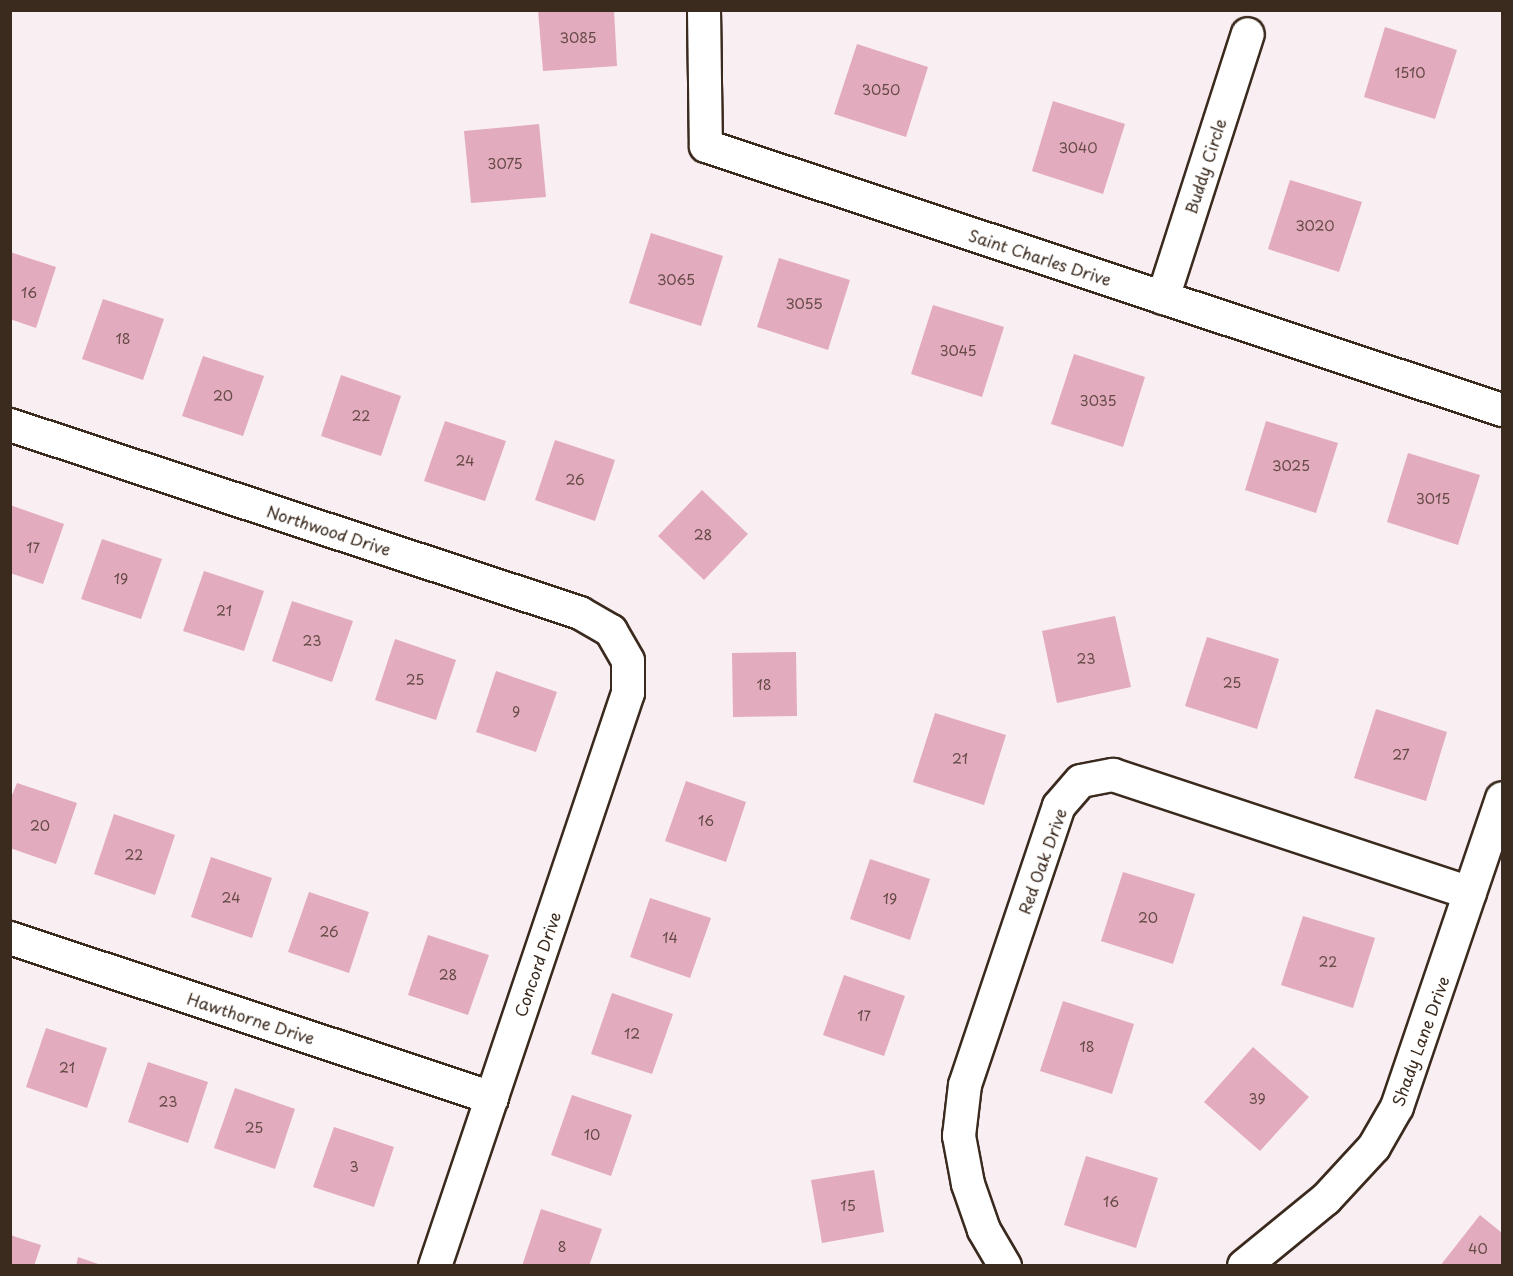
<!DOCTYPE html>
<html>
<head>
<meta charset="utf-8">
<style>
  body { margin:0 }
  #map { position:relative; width:1513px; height:1276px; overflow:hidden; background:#f9eef2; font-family:"Playpen Sans",sans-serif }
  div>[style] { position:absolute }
  .building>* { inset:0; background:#e3abbe }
  .roads { filter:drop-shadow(2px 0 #3b2a1e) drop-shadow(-2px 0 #3b2a1e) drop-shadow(0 2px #3b2a1e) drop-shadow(0 -2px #3b2a1e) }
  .street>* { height:32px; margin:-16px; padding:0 16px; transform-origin:16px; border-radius:16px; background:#fff }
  span { translate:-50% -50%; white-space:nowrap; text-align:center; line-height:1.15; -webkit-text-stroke:5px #fff; paint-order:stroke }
  .number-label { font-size:14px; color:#654a46 }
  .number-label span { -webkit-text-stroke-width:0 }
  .street-label { font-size:16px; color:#3b2a1e }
  .frame { position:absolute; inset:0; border:12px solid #3b2a1e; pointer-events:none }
</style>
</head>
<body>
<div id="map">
  <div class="building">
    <i style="clip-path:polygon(538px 10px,614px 10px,617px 66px,543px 71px)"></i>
    <i style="clip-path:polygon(1385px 27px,1457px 50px,1435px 119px,1364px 97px)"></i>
    <i style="clip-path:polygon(857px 44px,928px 67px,906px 137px,834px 114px)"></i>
    <i style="clip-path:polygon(1053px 101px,1125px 124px,1103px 194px,1032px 171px)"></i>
    <i style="clip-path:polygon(539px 124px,546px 197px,471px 203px,464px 131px)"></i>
    <i style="clip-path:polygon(1290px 180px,1362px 202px,1339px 272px,1268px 249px)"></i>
    <i style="clip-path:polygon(651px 233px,723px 256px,701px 326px,629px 303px)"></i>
    <i style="clip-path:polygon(10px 252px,56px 267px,36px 328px,10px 319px)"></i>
    <i style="clip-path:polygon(779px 258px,850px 280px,828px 350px,757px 327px)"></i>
    <i style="clip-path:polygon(103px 299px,164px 319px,143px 380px,82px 359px)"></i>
    <i style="clip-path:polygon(933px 305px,1004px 327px,982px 397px,911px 374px)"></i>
    <i style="clip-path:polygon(1074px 354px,1145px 377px,1123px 447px,1051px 424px)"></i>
    <i style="clip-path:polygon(203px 356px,264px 376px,243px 436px,182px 416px)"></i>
    <i style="clip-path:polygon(341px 375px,401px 396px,381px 456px,321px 436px)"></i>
    <i style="clip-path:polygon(445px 421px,506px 441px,485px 501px,424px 481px)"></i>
    <i style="clip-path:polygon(1266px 421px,1338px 443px,1316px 513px,1245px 490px)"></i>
    <i style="clip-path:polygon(555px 440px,615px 460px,595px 521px,535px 500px)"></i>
    <i style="clip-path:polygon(1408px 453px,1480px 475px,1458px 545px,1387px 522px)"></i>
    <i style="clip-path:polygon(702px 490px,748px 534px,704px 580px,658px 536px)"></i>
    <i style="clip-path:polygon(10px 505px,64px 524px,43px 584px,10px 573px)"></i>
    <i style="clip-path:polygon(102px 539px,162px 559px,141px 619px,81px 599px)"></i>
    <i style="clip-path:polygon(204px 571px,264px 591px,244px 651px,183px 631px)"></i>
    <i style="clip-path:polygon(292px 601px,353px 621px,332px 682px,272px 661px)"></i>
    <i style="clip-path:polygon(1115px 616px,1131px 687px,1057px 703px,1042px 631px)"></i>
    <i style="clip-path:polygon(1207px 637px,1279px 659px,1257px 729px,1185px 706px)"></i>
    <i style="clip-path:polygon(395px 639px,456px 660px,436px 720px,375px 700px)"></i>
    <i style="clip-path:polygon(796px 652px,797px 716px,733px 717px,732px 653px)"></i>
    <i style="clip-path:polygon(496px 671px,557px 692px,536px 752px,476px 732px)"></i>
    <i style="clip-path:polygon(1376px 709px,1447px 732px,1426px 801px,1354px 778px)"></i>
    <i style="clip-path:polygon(935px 713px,1006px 735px,984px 805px,913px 782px)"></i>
    <i style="clip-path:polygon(686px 781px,746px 802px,726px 862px,665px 841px)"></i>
    <i style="clip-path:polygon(17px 783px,77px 803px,56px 864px,10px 848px,10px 800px)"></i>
    <i style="clip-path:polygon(114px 814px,175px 835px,155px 895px,94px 874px)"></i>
    <i style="clip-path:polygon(211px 857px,272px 878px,252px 938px,191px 917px)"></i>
    <i style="clip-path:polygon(870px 859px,930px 879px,910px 940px,850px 919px)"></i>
    <i style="clip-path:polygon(1123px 872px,1195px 894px,1173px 964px,1101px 941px)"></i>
    <i style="clip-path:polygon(309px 892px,369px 912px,349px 973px,288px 952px)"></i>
    <i style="clip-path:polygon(650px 898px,711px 918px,690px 978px,630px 957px)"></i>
    <i style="clip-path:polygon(1303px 916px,1375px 938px,1353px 1008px,1281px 985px)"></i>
    <i style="clip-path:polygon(428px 935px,489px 955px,468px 1015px,408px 995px)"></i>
    <i style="clip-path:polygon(844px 975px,905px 996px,884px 1056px,823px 1035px)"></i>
    <i style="clip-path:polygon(612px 993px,673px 1014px,652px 1074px,591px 1054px)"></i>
    <i style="clip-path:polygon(1063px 1001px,1134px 1024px,1112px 1094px,1040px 1071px)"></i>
    <i style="clip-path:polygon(46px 1028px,107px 1048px,87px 1108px,26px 1087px)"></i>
    <i style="clip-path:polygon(1253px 1047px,1309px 1097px,1260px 1151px,1204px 1102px)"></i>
    <i style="clip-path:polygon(148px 1062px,208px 1082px,188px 1143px,128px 1122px)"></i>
    <i style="clip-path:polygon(235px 1088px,295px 1109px,275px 1169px,214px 1148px)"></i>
    <i style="clip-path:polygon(572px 1095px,632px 1115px,611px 1176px,551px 1155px)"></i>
    <i style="clip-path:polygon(334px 1127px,394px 1147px,374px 1207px,313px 1187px)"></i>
    <i style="clip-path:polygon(1086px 1156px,1158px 1178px,1136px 1248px,1064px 1225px)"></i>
    <i style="clip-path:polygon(874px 1170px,884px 1232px,822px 1243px,811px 1180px)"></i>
    <i style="clip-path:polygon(541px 1209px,602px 1229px,589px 1266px,522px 1266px)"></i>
    <i style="clip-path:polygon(1480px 1215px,1502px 1233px,1502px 1266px,1440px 1266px)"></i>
    <i style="clip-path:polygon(10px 1235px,41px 1245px,34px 1266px,10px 1266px)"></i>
    <i style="clip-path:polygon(78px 1257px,101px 1265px,101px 1266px,76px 1266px)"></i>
  </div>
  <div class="roads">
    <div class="street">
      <i style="left:704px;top:10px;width:136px;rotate:89.2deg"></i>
      <i style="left:706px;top:146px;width:839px;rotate:18.35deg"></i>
      <i style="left:1163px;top:298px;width:277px;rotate:-72.2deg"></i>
      <i style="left:10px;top:425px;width:600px;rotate:18.25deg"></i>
      <i style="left:580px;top:613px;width:36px;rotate:30deg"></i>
      <i style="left:611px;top:631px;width:34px;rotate:60deg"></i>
      <i style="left:628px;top:661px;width:32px;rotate:90deg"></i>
      <i style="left:628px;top:693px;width:605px;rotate:108.61deg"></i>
      <i style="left:10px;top:938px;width:508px;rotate:18.36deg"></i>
      <i style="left:1005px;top:1266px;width:42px;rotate:-120.3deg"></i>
      <i style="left:984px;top:1230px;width:49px;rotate:-109.2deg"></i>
      <i style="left:968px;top:1184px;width:49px;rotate:-100.6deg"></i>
      <i style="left:959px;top:1136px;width:51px;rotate:-83.3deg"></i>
      <i style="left:965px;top:1085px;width:294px;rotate:-71.4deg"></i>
      <i style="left:1059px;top:806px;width:33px;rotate:-49deg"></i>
      <i style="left:1081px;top:781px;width:33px;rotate:-11deg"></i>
      <i style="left:1113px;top:775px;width:376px;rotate:18.3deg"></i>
      <i style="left:1244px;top:1266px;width:106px;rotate:-39.3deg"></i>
      <i style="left:1326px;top:1199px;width:71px;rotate:-47.3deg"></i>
      <i style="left:1374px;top:1147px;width:46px;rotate:-60.1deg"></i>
      <i style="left:1397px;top:1107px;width:326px;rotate:-71.2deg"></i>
    </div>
  </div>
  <div class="number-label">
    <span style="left:578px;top:38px">3085</span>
    <span style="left:1410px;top:73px">1510</span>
    <span style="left:881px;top:90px">3050</span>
    <span style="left:1078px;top:148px">3040</span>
    <span style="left:505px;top:164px">3075</span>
    <span style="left:1315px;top:226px">3020</span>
    <span style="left:676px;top:280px">3065</span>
    <span style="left:29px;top:293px">16</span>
    <span style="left:804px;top:304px">3055</span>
    <span style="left:123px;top:339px">18</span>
    <span style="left:958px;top:351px">3045</span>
    <span style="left:223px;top:396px">20</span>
    <span style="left:1098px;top:401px">3035</span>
    <span style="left:361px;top:416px">22</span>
    <span style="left:465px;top:461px">24</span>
    <span style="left:1291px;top:466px">3025</span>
    <span style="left:575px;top:480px">26</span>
    <span style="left:1433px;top:499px">3015</span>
    <span style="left:703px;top:535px">28</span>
    <span style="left:33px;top:548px">17</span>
    <span style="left:121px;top:579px">19</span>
    <span style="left:224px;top:611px">21</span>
    <span style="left:312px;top:641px">23</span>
    <span style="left:1086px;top:659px">23</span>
    <span style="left:415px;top:680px">25</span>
    <span style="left:1232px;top:683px">25</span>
    <span style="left:764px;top:685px">18</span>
    <span style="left:516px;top:712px">9</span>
    <span style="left:1401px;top:755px">27</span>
    <span style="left:960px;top:759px">21</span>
    <span style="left:706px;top:821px">16</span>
    <span style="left:40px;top:826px">20</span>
    <span style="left:134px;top:855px">22</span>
    <span style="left:231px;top:898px">24</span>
    <span style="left:890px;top:899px">19</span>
    <span style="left:1148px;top:918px">20</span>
    <span style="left:329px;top:932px">26</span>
    <span style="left:670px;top:938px">14</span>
    <span style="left:1328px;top:962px">22</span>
    <span style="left:448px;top:975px">28</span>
    <span style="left:864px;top:1016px">17</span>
    <span style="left:632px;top:1034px">12</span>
    <span style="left:1087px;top:1047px">18</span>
    <span style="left:67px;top:1068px">21</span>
    <span style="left:1257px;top:1099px">39</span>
    <span style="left:168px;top:1102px">23</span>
    <span style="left:254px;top:1128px">25</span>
    <span style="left:592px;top:1135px">10</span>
    <span style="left:354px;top:1167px">3</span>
    <span style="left:1111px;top:1202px">16</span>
    <span style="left:848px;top:1206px">15</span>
    <span style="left:562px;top:1247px">8</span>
    <span style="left:1478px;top:1249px">40</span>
  </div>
  <div class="street-label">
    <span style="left:1205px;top:166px;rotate:-72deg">Buddy Circle</span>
    <span style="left:1040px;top:257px;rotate:18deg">Saint Charles Drive</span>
    <span style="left:329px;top:530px;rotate:18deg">Northwood Drive</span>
    <span style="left:1042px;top:861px;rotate:-70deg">Red Oak Drive</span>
    <span style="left:537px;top:964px;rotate:-71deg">Concord Drive</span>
    <span style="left:251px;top:1018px;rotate:18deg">Hawthorne Drive</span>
    <span style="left:1420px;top:1041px;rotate:-70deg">Shady Lane Drive</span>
  </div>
  <div class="frame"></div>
</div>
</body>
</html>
